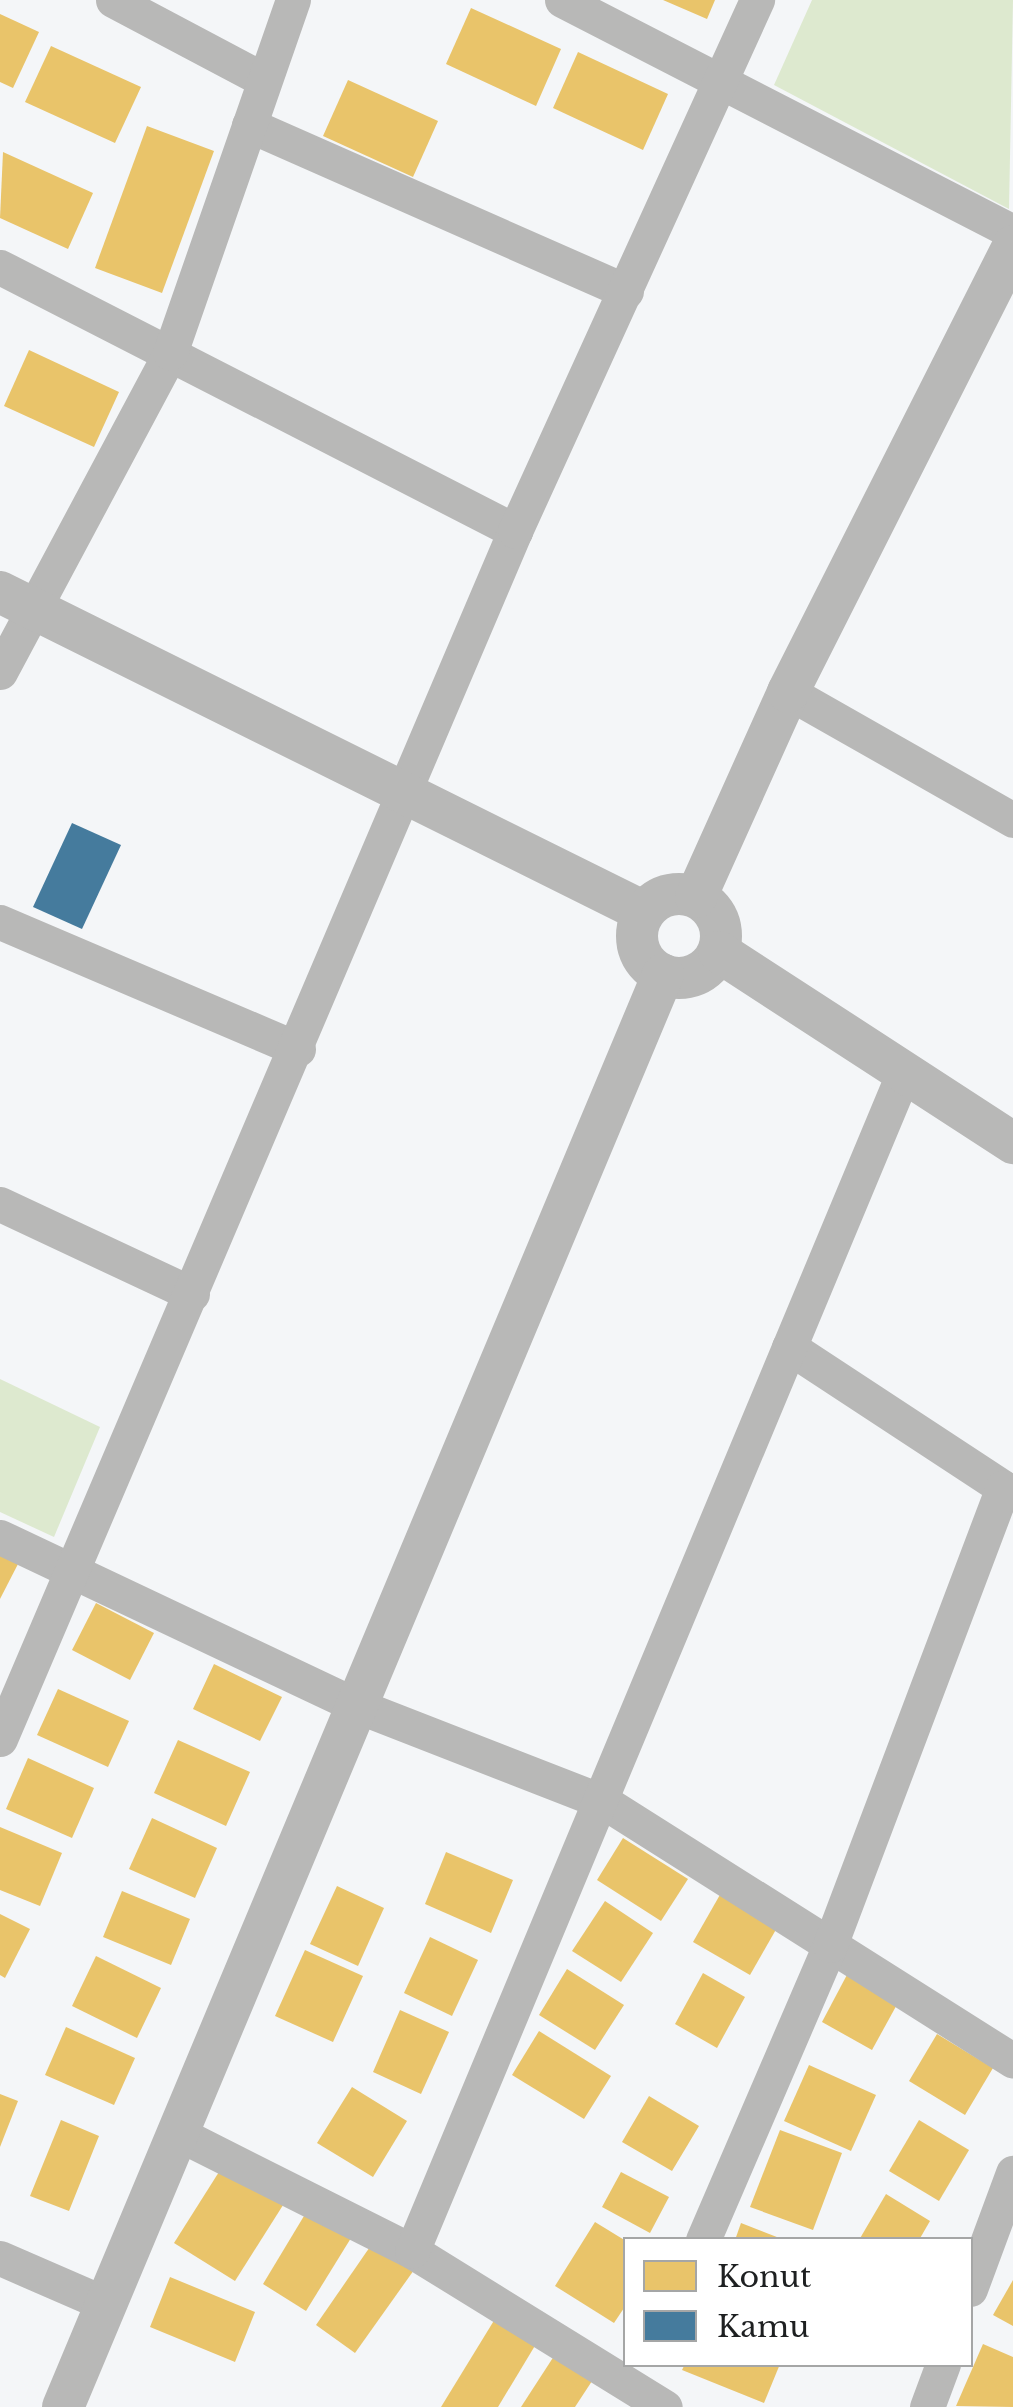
<!DOCTYPE html>
<html>
<head>
<meta charset="utf-8">
<style>
  body { margin:0 }
  #map { position:relative; width:1013px; height:2407px; overflow:hidden; background:#f4f6f8; font-family:"Libre Baskerville",serif }
  div>[style] { position:absolute }
  .green>* { inset:0; background:#dde9cf }
  .homes>* { inset:0; background:#e9c46a }
  .public>* { inset:0; background:#457b9d }
  .minor>* { height:35px; margin:-17.5px; padding:0 17.5px; transform-origin:17.5px; border-radius:17.5px; background:#b8b8b7 }
  .tertiary>* { height:42px; margin:-21px; padding:0 21px; transform-origin:21px; border-radius:21px; background:#b8b8b7 }
  .tertiary>.ring { margin:-21px; padding:0; box-sizing:content-box; background:none; border:42px solid #b8b8b7; border-radius:50% }
  span { translate:-50% -50%; white-space:nowrap; text-align:center; line-height:1.15; -webkit-text-stroke:10px #fff; paint-order:stroke }
  .legend { position:absolute; left:623px; top:2237px; width:350px; height:130px; box-sizing:border-box; background:#fff; border:2px solid #a5a6a6; margin:0; padding:12px 18px; list-style:none; font-size:30px; color:#1e2021 }
  .legend li { display:flex; align-items:center; gap:20px; height:50px }
  .legend b { width:50px; border:2px solid #a5a6a6 }
</style>
</head>
<body>
<div id="map">
  <div class="green">
    <i style="clip-path:polygon(812px 0,1013px 0,1009px 209px,774px 85px)"></i>
    <i style="clip-path:polygon(0 1379px,100px 1427px,54px 1537px,0 1512px)"></i>
  </div>
  <div class="homes">
    <i style="clip-path:polygon(663px 0,715px 0,707px 19px)"></i>
    <i style="clip-path:polygon(471px 8px,561px 49px,536px 106px,446px 64px)"></i>
    <i style="clip-path:polygon(0 14px,39px 32px,13px 88px,0 82px)"></i>
    <i style="clip-path:polygon(51px 46px,141px 87px,115px 143px,25px 102px)"></i>
    <i style="clip-path:polygon(578px 52px,668px 94px,643px 150px,553px 108px)"></i>
    <i style="clip-path:polygon(348px 80px,438px 121px,413px 177px,323px 136px)"></i>
    <i style="clip-path:polygon(147px 126px,214px 151px,162px 293px,95px 268px)"></i>
    <i style="clip-path:polygon(3px 152px,93px 193px,68px 249px,0 218px)"></i>
    <i style="clip-path:polygon(29px 350px,119px 392px,94px 447px,4px 406px)"></i>
    <i style="clip-path:polygon(0 1554px,18px 1564px,0 1599px)"></i>
    <i style="clip-path:polygon(96px 1603px,154px 1633px,130px 1680px,72px 1650px)"></i>
    <i style="clip-path:polygon(214px 1664px,282px 1697px,260px 1741px,193px 1709px)"></i>
    <i style="clip-path:polygon(58px 1689px,129px 1721px,108px 1767px,37px 1735px)"></i>
    <i style="clip-path:polygon(178px 1740px,250px 1772px,226px 1826px,154px 1793px)"></i>
    <i style="clip-path:polygon(28px 1758px,94px 1788px,72px 1838px,6px 1809px)"></i>
    <i style="clip-path:polygon(152px 1818px,217px 1848px,195px 1898px,129px 1869px)"></i>
    <i style="clip-path:polygon(0 1827px,62px 1853px,40px 1906px,0 1890px)"></i>
    <i style="clip-path:polygon(623px 1838px,688px 1879px,661px 1921px,597px 1880px)"></i>
    <i style="clip-path:polygon(446px 1852px,513px 1880px,491px 1933px,425px 1904px)"></i>
    <i style="clip-path:polygon(337px 1886px,384px 1908px,358px 1966px,310px 1944px)"></i>
    <i style="clip-path:polygon(122px 1891px,190px 1919px,171px 1965px,103px 1937px)"></i>
    <i style="clip-path:polygon(721px 1893px,778px 1926px,750px 1975px,693px 1942px)"></i>
    <i style="clip-path:polygon(605px 1901px,653px 1933px,621px 1982px,572px 1951px)"></i>
    <i style="clip-path:polygon(0 1914px,30px 1929px,5px 1978px,0 1975px)"></i>
    <i style="clip-path:polygon(430px 1937px,478px 1960px,452px 2016px,404px 1993px)"></i>
    <i style="clip-path:polygon(305px 1950px,363px 1976px,333px 2042px,275px 2016px)"></i>
    <i style="clip-path:polygon(96px 1956px,161px 1988px,137px 2038px,72px 2006px)"></i>
    <i style="clip-path:polygon(567px 1969px,624px 2005px,595px 2050px,539px 2015px)"></i>
    <i style="clip-path:polygon(849px 1971px,900px 1999px,872px 2050px,822px 2022px)"></i>
    <i style="clip-path:polygon(703px 1973px,745px 1997px,717px 2048px,675px 2024px)"></i>
    <i style="clip-path:polygon(400px 2010px,449px 2032px,421px 2094px,373px 2072px)"></i>
    <i style="clip-path:polygon(66px 2027px,135px 2058px,114px 2105px,45px 2075px)"></i>
    <i style="clip-path:polygon(539px 2031px,611px 2076px,584px 2119px,512px 2075px)"></i>
    <i style="clip-path:polygon(937px 2034px,993px 2068px,965px 2115px,909px 2081px)"></i>
    <i style="clip-path:polygon(809px 2065px,876px 2095px,851px 2151px,784px 2121px)"></i>
    <i style="clip-path:polygon(352px 2087px,407px 2121px,373px 2177px,317px 2143px)"></i>
    <i style="clip-path:polygon(0 2094px,18px 2101px,0 2147px)"></i>
    <i style="clip-path:polygon(649px 2096px,699px 2126px,672px 2171px,622px 2142px)"></i>
    <i style="clip-path:polygon(61px 2120px,99px 2136px,69px 2211px,30px 2196px)"></i>
    <i style="clip-path:polygon(919px 2120px,969px 2150px,939px 2201px,889px 2171px)"></i>
    <i style="clip-path:polygon(780px 2130px,842px 2153px,813px 2230px,750px 2207px)"></i>
    <i style="clip-path:polygon(224px 2164px,285px 2202px,235px 2281px,174px 2243px)"></i>
    <i style="clip-path:polygon(621px 2172px,669px 2197px,650px 2233px,602px 2207px)"></i>
    <i style="clip-path:polygon(886px 2194px,930px 2221px,919px 2240px,859px 2240px)"></i>
    <i style="clip-path:polygon(307px 2211px,351px 2238px,306px 2311px,263px 2284px)"></i>
    <i style="clip-path:polygon(595px 2222px,626px 2241px,626px 2305px,614px 2323px,555px 2286px)"></i>
    <i style="clip-path:polygon(741px 2223px,782px 2239px,782px 2240px,735px 2240px)"></i>
    <i style="clip-path:polygon(374px 2241px,414px 2270px,355px 2353px,316px 2325px)"></i>
    <i style="clip-path:polygon(170px 2277px,255px 2312px,235px 2362px,150px 2327px)"></i>
    <i style="clip-path:polygon(1013px 2280px,1013px 2326px,993px 2315px)"></i>
    <i style="clip-path:polygon(498px 2314px,539px 2339px,498px 2407px,441px 2407px)"></i>
    <i style="clip-path:polygon(983px 2344px,1013px 2357px,1013px 2407px,956px 2406px)"></i>
    <i style="clip-path:polygon(556px 2353px,594px 2378px,575px 2407px,521px 2407px)"></i>
    <i style="clip-path:polygon(685px 2364px,780px 2364px,764px 2403px,682px 2370px)"></i>
  </div>
  <div class="public">
    <i style="clip-path:polygon(72px 823px,121px 845px,82px 929px,33px 907px)"></i>
  </div>
  <div class="minor">
    <i style="left:113px;top:0;width:171px;rotate:27.9deg"></i>
    <i style="left:562px;top:0;width:507px;rotate:27.22deg"></i>
    <i style="left:249px;top:125px;width:412px;rotate:23.8deg"></i>
    <i style="left:0;top:267px;width:579px;rotate:27.14deg"></i>
    <i style="left:0;top:672px;width:361px;rotate:-61.9deg"></i>
    <i style="left:170px;top:353px;width:374px;rotate:-70.8deg"></i>
    <i style="left:788px;top:692px;width:259px;rotate:29.6deg"></i>
    <i style="left:0;top:922px;width:324px;rotate:23.1deg"></i>
    <i style="left:0;top:1204px;width:212px;rotate:25.1deg"></i>
    <i style="left:789px;top:1347px;width:268px;rotate:33.3deg"></i>
    <i style="left:0;top:1537px;width:393px;rotate:25.3deg"></i>
    <i style="left:355px;top:1705px;width:267px;rotate:21.3deg"></i>
    <i style="left:604px;top:1802px;width:484px;rotate:32.3deg"></i>
    <i style="left:0;top:1739px;width:1313px;rotate:-66.91deg"></i>
    <i style="left:515px;top:531px;width:584px;rotate:-65.5deg"></i>
    <i style="left:177px;top:2133px;width:263px;rotate:26.7deg"></i>
    <i style="left:412px;top:2251px;width:297px;rotate:31.7deg"></i>
    <i style="left:703px;top:2240px;width:321px;rotate:-66.7deg"></i>
    <i style="left:830px;top:1945px;width:489px;rotate:-69.3deg"></i>
    <i style="left:412px;top:2251px;width:1278px;rotate:-67.35deg"></i>
    <i style="left:0;top:2258px;width:116px;rotate:23.5deg"></i>
    <i style="left:970px;top:2289px;width:124px;rotate:-69.7deg"></i>
    <i style="left:927px;top:2407px;width:46px;rotate:-69.6deg"></i>
  </div>
  <div class="tertiary">
    <i style="left:0;top:592px;width:719px;rotate:26.42deg"></i>
    <i class="ring" style="left:637px;top:894px;width:42px;height:42px"></i>
    <i style="left:696px;top:897px;width:225px;rotate:-65.8deg"></i>
    <i style="left:788px;top:692px;width:500px;rotate:-63.2deg"></i>
    <i style="left:719px;top:952px;width:351px;rotate:33deg"></i>
    <i style="left:63px;top:2407px;width:1553px;rotate:-67.27deg"></i>
  </div>
  <ul class="legend">
  <li><b style="height:28px;background:#e9c46a"></b>Konut</li>
  <li><b style="height:28px;background:#457b9d"></b>Kamu</li>
  </ul>
</div>
</body>
</html>
